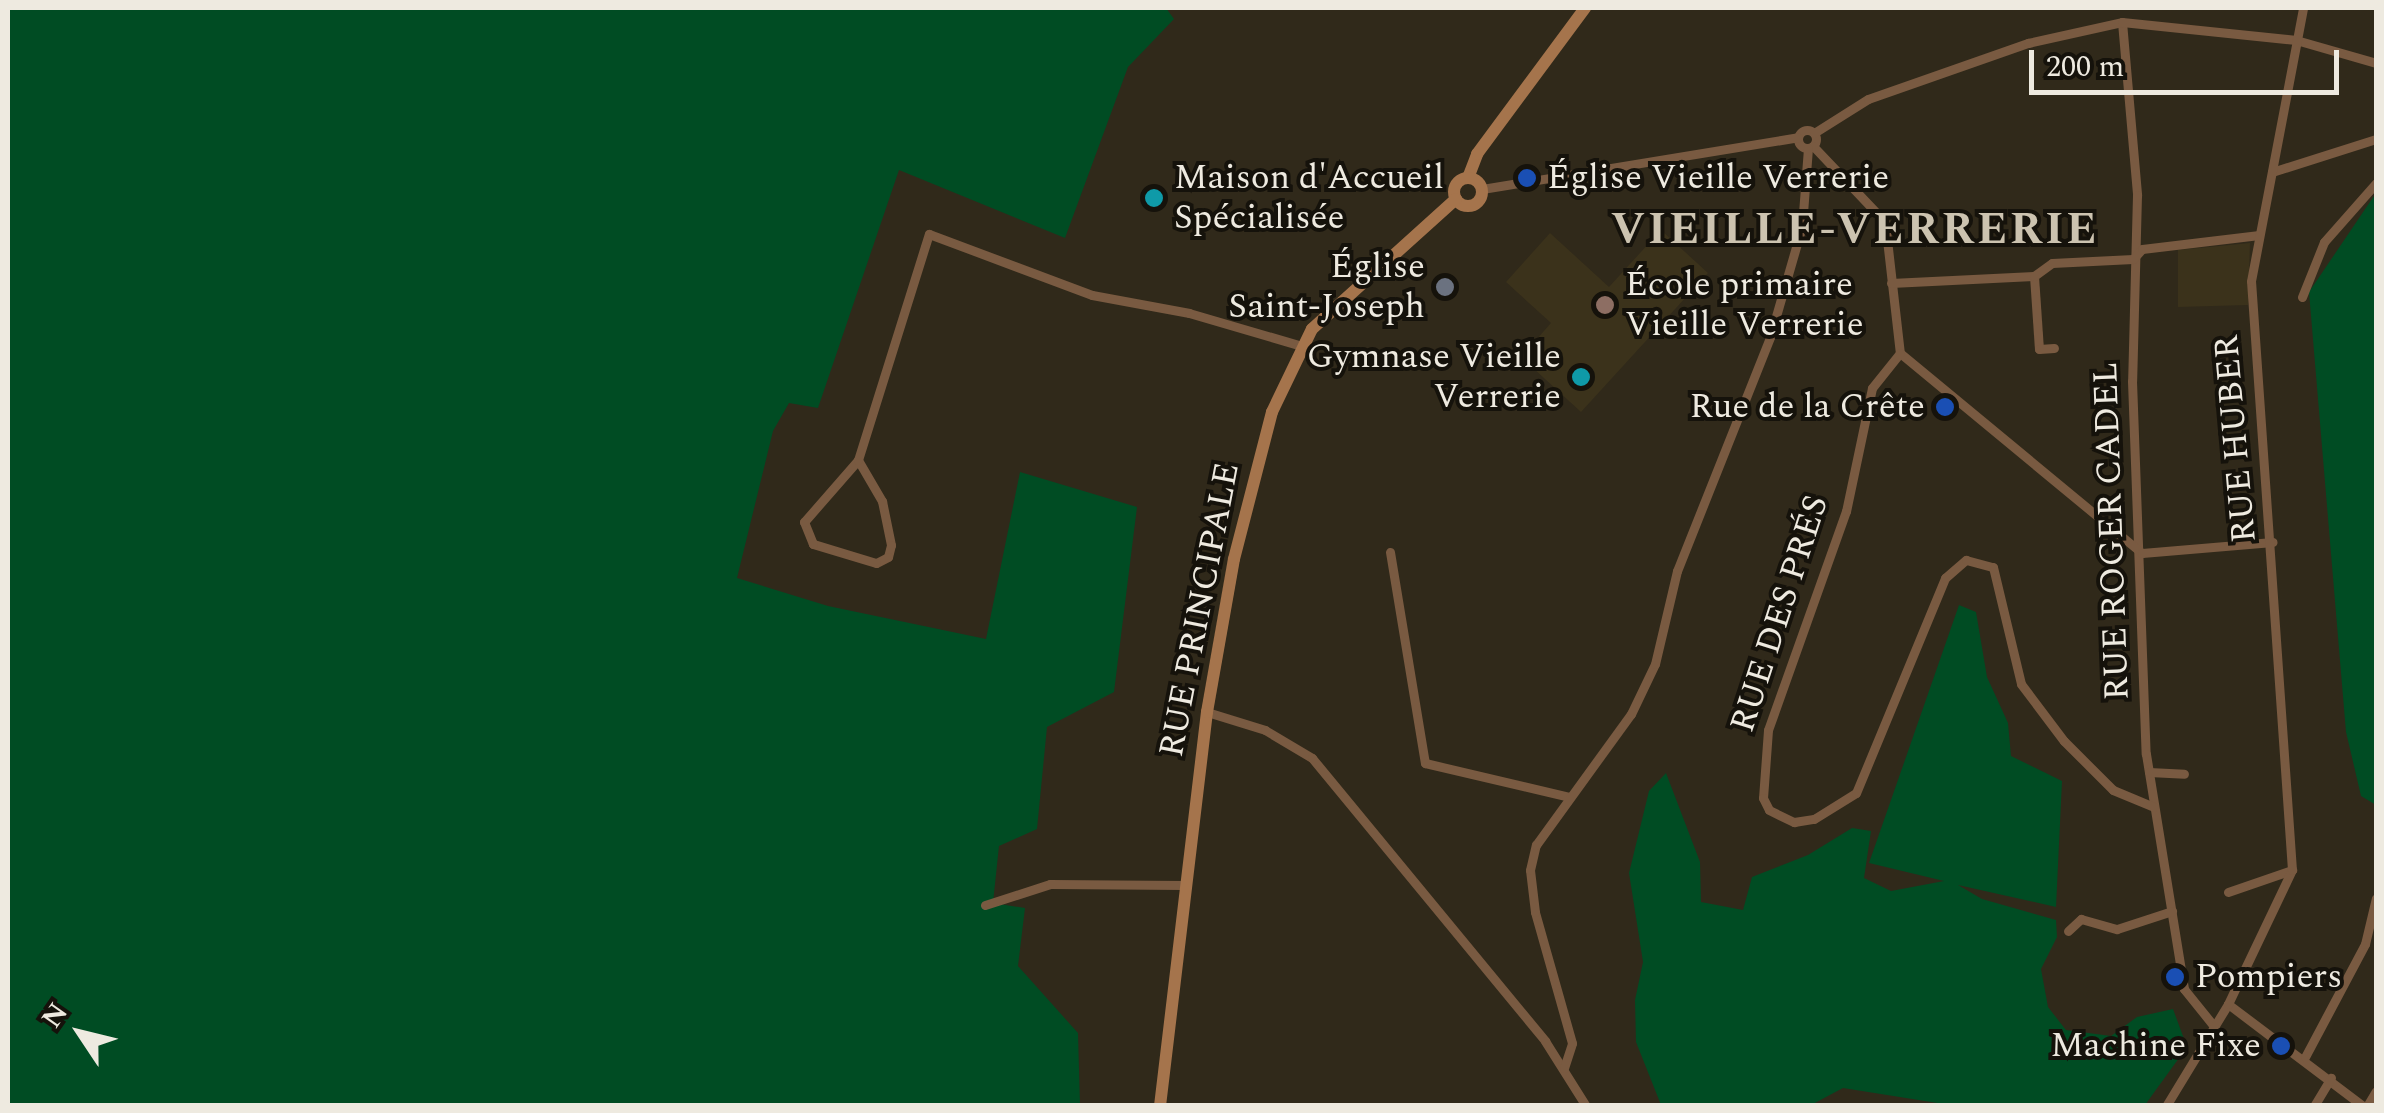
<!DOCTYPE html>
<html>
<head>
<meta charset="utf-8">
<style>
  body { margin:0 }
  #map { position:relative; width:2384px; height:1113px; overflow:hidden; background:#30291a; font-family:Spectral,serif }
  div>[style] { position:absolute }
  .built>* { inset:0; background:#3b321b }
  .green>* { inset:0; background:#004c23 }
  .street>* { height:9px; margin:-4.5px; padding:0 4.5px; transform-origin:4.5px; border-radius:4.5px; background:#795a41 }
  .street>.ring { margin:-4.5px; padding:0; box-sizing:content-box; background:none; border:9px solid #795a41; border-radius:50% }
  .secondary>* { height:12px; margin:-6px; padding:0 6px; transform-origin:6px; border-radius:6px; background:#a5744c }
  .secondary>.ring { margin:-6px; padding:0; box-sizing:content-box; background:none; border:12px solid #a5744c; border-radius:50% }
  .dots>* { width:28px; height:28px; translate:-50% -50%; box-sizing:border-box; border:5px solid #15120b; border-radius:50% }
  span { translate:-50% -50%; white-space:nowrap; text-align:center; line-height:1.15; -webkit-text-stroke:8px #15120b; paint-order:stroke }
  .poi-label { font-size:35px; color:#eeeae0 }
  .left { translate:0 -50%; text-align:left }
  .right { translate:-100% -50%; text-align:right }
  .street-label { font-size:35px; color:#eeeae0 }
  .district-label { font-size:45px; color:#ccc3b0; font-weight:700; letter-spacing:2.5px }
  .frame { position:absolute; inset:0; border:10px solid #eeeae0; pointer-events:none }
  .north { position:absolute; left:30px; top:983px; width:100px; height:100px; -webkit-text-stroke:8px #15120b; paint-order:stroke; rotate:305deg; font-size:28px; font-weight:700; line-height:40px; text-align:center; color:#eeeae0 }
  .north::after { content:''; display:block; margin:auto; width:35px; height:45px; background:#eeeae0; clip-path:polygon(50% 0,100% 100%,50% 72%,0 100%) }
  .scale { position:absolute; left:2029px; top:50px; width:310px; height:45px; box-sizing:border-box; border:5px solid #eeeae0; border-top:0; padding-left:12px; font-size:30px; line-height:35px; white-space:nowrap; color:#eeeae0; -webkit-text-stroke:8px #15120b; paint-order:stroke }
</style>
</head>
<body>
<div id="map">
  <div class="built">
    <i style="clip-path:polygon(1661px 230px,1708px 273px,1581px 412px,1521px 357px,1551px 323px,1506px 282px,1550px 233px,1609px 287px)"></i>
    <i style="clip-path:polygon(2250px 243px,2248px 305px,2178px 307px,2178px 250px)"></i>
  </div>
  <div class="green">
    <i style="clip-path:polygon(8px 8px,1166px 8px,1174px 19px,1128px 67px,1065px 238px,899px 170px,818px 408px,789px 403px,773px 431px,737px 578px,828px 606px,986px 639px,1020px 472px,1137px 507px,1114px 692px,1047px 727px,1037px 829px,999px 846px,993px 903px,1025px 908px,1018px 966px,1078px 1033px,1080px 1105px,8px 1105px)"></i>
    <i style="clip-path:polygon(2376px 193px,2376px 192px,2376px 805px,2361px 796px,2346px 732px,2309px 292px)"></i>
    <i style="clip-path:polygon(1959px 605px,1976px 612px,1987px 677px,2008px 723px,2011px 756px,2062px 781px,2056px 907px,1958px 885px,1982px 899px,2056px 920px,2057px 937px,2041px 969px,2048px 1007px,2066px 1030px,2111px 1036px,2137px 1017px,2173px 1009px,2187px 1047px,2145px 1105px,1950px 1105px,1843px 1088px,1811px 1105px,1661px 1105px,1636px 1042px,1635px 1000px,1643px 962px,1629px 873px,1649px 791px,1666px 773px,1700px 862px,1701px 902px,1743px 910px,1752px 877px,1808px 855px,1852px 828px,1871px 831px,1864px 878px,1891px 891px,1944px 881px,1869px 863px)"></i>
  </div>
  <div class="street">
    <i style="left:2122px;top:22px;width:174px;rotate:85deg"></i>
    <i style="left:2137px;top:195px;width:186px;rotate:91.5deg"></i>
    <i style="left:2132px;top:381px;width:373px;rotate:87.9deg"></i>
    <i style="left:2146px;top:754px;width:238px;rotate:80.8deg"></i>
    <i style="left:2184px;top:989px;width:46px;rotate:51.1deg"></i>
    <i class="ring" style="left:1798px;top:130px;width:9px;height:9px"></i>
    <i style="left:1814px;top:133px;width:64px;rotate:-32.2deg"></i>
    <i style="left:1868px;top:99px;width:170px;rotate:-19.3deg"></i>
    <i style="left:2028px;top:43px;width:96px;rotate:-12.6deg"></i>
    <i style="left:2122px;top:22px;width:175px;rotate:5.9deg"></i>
    <i style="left:2296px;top:40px;width:83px;rotate:16deg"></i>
    <i style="left:1813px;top:146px;width:105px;rotate:46.5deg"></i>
    <i style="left:1885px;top:222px;width:132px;rotate:83.5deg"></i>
    <i style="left:1900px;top:353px;width:314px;rotate:39.6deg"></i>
    <i style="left:2272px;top:172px;width:109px;rotate:-17.6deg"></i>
    <i style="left:1482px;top:189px;width:320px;rotate:-9.3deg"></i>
    <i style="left:2034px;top:276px;width:73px;rotate:86.1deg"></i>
    <i style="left:2039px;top:349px;width:15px;rotate:-4deg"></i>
    <i style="left:1891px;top:283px;width:143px;rotate:-2.8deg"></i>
    <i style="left:2034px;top:276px;width:22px;rotate:-36deg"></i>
    <i style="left:2052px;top:263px;width:81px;rotate:-2.8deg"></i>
    <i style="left:2133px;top:259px;width:13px;rotate:-48deg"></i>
    <i style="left:2142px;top:249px;width:118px;rotate:-6.8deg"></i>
    <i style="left:2302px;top:297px;width:59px;rotate:-68.2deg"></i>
    <i style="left:2324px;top:242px;width:79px;rotate:-48.6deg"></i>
    <i style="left:1900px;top:353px;width:45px;rotate:128.7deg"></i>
    <i style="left:1872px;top:388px;width:126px;rotate:101.9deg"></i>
    <i style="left:1846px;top:511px;width:232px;rotate:109.6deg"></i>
    <i style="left:1768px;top:730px;width:68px;rotate:94.2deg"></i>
    <i style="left:1763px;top:798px;width:13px;rotate:63deg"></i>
    <i style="left:1769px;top:810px;width:28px;rotate:26deg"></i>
    <i style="left:1794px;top:822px;width:20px;rotate:-9deg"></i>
    <i style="left:1814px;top:819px;width:49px;rotate:-31.8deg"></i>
    <i style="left:1856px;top:793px;width:233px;rotate:-67.5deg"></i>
    <i style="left:1945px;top:578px;width:28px;rotate:-41deg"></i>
    <i style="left:1966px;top:560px;width:28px;rotate:15deg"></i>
    <i style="left:1993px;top:567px;width:120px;rotate:76.5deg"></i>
    <i style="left:2021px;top:684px;width:71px;rotate:53deg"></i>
    <i style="left:2064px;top:741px;width:69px;rotate:45deg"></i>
    <i style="left:2113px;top:790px;width:44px;rotate:22.5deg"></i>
    <i style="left:858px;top:460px;width:48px;rotate:59.7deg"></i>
    <i style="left:882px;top:501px;width:45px;rotate:78.4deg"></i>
    <i style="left:891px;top:545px;width:12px;rotate:104deg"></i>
    <i style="left:888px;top:557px;width:13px;rotate:153deg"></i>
    <i style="left:876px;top:563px;width:66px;rotate:-163.2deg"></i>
    <i style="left:813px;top:544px;width:24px;rotate:-112deg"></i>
    <i style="left:804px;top:522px;width:82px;rotate:-48.9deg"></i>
    <i style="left:858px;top:460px;width:237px;rotate:-72.6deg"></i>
    <i style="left:929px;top:234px;width:174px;rotate:20.5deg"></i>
    <i style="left:1092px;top:295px;width:99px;rotate:10.5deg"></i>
    <i style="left:1189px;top:313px;width:118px;rotate:16.3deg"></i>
    <i style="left:1390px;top:552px;width:214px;rotate:80.6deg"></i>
    <i style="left:1425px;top:763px;width:149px;rotate:13.2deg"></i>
    <i style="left:2142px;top:553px;width:131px;rotate:-4.8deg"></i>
    <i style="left:1207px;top:712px;width:61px;rotate:17.2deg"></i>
    <i style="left:1265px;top:730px;width:55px;rotate:30.8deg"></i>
    <i style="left:1312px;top:758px;width:367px;rotate:50.5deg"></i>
    <i style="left:1545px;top:1041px;width:77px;rotate:57.8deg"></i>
    <i style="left:2149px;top:772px;width:35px;rotate:3deg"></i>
    <i style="left:2228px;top:892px;width:68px;rotate:-19deg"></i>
    <i style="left:985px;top:905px;width:68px;rotate:-17.9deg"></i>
    <i style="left:1050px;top:884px;width:134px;rotate:0.4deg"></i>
    <i style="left:2068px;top:931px;width:18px;rotate:-43deg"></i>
    <i style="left:2081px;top:919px;width:37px;rotate:16deg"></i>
    <i style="left:2117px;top:929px;width:58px;rotate:-18.1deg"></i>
    <i style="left:2228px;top:1004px;width:169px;rotate:37.1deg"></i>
    <i style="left:2305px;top:1057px;width:128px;rotate:-62deg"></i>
    <i style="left:2365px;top:944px;width:47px;rotate:-76.6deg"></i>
    <i style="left:1564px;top:1068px;width:26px;rotate:-72deg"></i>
    <i style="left:1572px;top:1043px;width:136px;rotate:-105.8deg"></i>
    <i style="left:1535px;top:912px;width:42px;rotate:-96.8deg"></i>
    <i style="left:1530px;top:870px;width:26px;rotate:-77deg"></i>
    <i style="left:1536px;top:845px;width:162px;rotate:-54.1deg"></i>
    <i style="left:1631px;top:714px;width:55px;rotate:-64.4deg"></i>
    <i style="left:1655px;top:664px;width:96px;rotate:-76.7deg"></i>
    <i style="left:1677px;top:571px;width:252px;rotate:-68.3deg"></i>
    <i style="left:1770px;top:337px;width:116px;rotate:-73.9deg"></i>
    <i style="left:1802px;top:226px;width:78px;rotate:-85.6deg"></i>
    <i style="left:2166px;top:1106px;width:119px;rotate:-58.7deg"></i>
    <i style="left:2228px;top:1004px;width:148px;rotate:-64.5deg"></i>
    <i style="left:2292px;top:870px;width:590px;rotate:-93.98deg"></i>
    <i style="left:2251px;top:281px;width:278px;rotate:-79.2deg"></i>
    <i style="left:2314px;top:1106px;width:33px;rotate:-59deg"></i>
    <i style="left:2367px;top:1106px;width:17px;rotate:-59deg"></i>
  </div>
  <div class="secondary">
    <i style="left:1468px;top:178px;width:26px;rotate:-69deg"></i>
    <i style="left:1477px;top:154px;width:182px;rotate:-53.5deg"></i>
    <i class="ring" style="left:1454px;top:178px;width:16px;height:16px"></i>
    <i style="left:1160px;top:1106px;width:397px;rotate:-83.2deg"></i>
    <i style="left:1207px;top:712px;width:155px;rotate:-80deg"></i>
    <i style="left:1234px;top:559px;width:152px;rotate:-75.5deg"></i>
    <i style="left:1272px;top:412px;width:92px;rotate:-64.3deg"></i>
    <i style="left:1312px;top:329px;width:194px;rotate:-42.1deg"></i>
  </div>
  <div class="dots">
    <i style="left:1527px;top:178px;background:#1a4fb4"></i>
    <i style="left:1154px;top:198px;background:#0f9aa8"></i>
    <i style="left:1445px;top:287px;background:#6b7280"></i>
    <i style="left:1605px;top:305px;background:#8d6e63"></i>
    <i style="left:1581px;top:377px;background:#0f9aa8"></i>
    <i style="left:1945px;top:407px;background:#1a4fb4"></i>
    <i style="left:2175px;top:977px;background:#1a4fb4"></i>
    <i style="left:2281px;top:1046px;background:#1a4fb4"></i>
  </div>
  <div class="poi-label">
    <span class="left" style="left:1174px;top:198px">Maison d'Accueil<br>Spécialisée</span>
    <span class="left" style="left:1547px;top:178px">Église Vieille Verrerie</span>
    <span class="right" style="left:1425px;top:287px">Église<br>Saint-Joseph</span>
    <span class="left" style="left:1625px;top:305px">École primaire<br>Vieille Verrerie</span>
    <span class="right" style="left:1561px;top:377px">Gymnase Vieille<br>Verrerie</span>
    <span class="right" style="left:1925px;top:407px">Rue de la Crête</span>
    <span class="left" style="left:2195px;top:977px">Pompiers</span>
    <span class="right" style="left:2261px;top:1046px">Machine Fixe</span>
  </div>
  <div class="street-label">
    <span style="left:2236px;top:439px;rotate:-95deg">RUE HUBER</span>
    <span style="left:2112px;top:531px;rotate:-92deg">RUE ROGER CADEL</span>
    <span style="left:1200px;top:610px;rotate:-79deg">RUE PRINCIPALE</span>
    <span style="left:1780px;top:614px;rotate:-72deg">RUE DES PRÉS</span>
  </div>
  <div class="district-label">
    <span style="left:1855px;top:230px">VIEILLE-VERRERIE</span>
  </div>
  <div class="frame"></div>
  <div class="north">N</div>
  <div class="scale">200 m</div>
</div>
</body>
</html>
